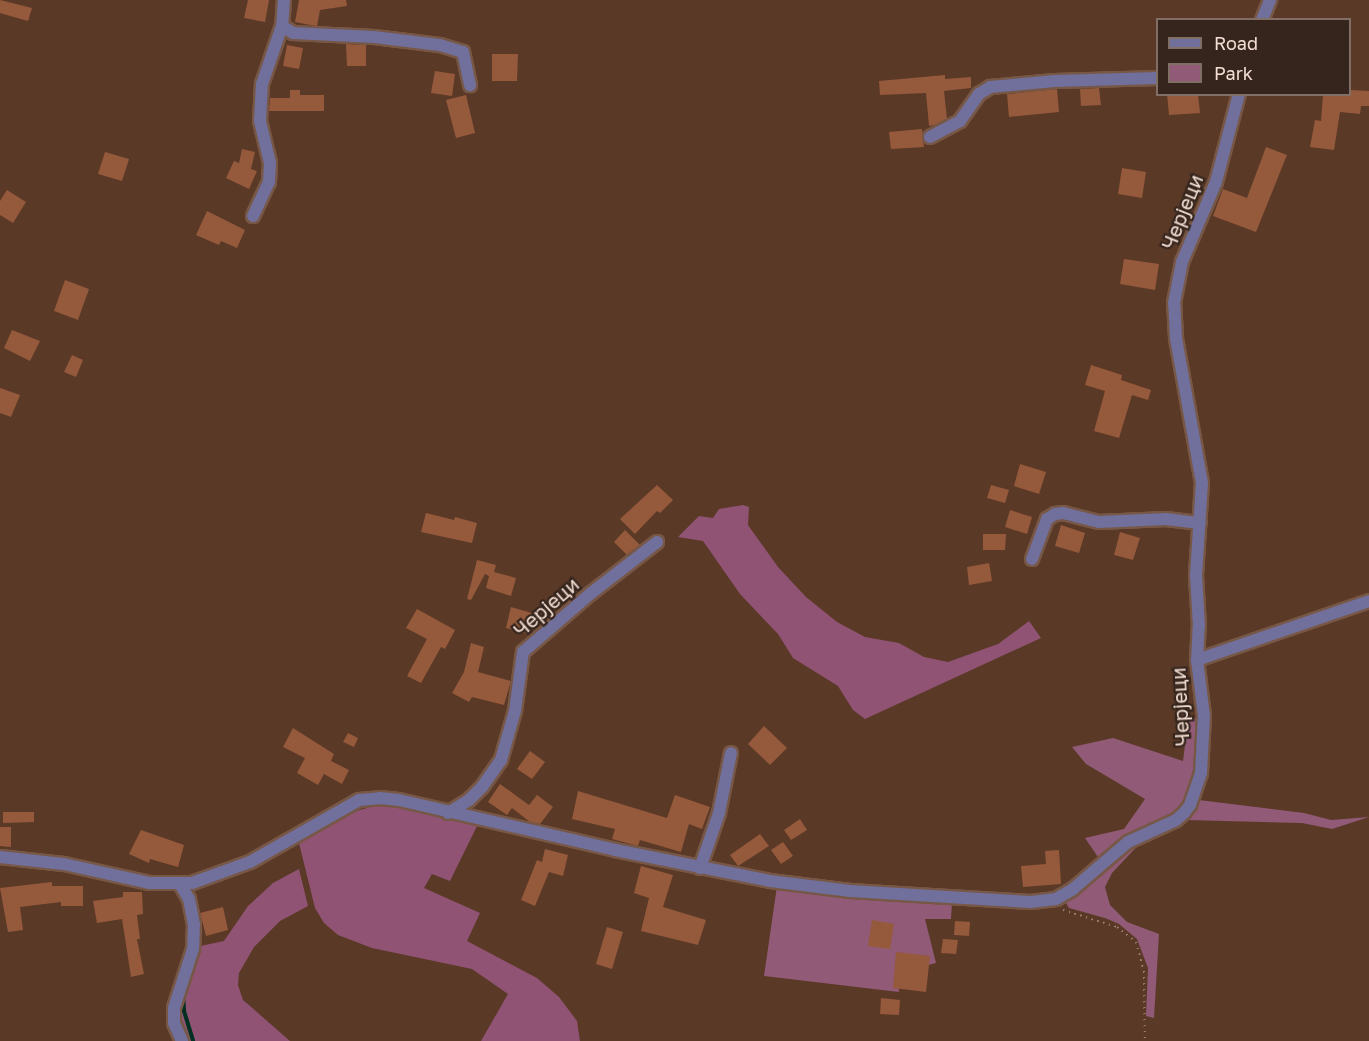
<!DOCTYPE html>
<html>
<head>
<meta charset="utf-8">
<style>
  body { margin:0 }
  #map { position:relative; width:1369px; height:1041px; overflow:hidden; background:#5b3927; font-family:"Golos Text",sans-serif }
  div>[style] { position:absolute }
  .green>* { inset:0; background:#915a77 }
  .forest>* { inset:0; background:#905374 }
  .stream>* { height:4px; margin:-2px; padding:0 2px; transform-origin:2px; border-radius:2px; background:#012f21 }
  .building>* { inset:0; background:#95593b }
  .path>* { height:2px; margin-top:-1px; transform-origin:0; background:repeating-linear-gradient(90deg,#9b7e6f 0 1.5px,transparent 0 6px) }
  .roads { filter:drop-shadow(2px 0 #775746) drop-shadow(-2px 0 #775746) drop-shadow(0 2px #775746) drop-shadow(0 -2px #775746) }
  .street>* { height:12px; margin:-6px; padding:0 6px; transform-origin:6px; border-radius:6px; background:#716f9b }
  span { translate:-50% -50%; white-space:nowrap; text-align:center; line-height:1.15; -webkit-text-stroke:4.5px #35251d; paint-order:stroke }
  .street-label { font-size:20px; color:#f4ded4 }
  .legend { position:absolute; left:1156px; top:18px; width:195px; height:78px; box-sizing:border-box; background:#35251d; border:2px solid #816f66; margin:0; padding:8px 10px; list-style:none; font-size:18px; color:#f4ded4 }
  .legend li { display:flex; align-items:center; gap:12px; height:30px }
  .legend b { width:30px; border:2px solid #816f66 }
</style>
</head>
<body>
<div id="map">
  <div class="green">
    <i style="clip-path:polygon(1197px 718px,1198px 743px,1188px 796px,1178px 810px,1165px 820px,1132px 834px,1100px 860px,1085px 838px,1124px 829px,1145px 799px,1086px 764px,1072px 747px,1113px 738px,1183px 761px,1188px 720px)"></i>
    <i style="clip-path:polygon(1199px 800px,1304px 813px,1331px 820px,1369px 817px,1332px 829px,1302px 823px,1186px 820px)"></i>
    <i style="clip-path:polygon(1144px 839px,1112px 873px,1105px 887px,1110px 905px,1127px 922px,1159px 934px,1154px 1018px,1146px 1016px,1148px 968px,1137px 939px,1119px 924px,1105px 918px,1069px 908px,1066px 903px,1069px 897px,1130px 847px)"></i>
    <i style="clip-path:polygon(777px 886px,952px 901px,951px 919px,925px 919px,936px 963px,898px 973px,899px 992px,764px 976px)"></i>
  </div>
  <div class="forest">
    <i style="clip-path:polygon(743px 505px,749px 507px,748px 525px,778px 567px,806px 597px,837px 622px,865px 637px,899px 643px,924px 657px,948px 662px,998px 644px,1029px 621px,1041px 638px,865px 719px,853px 710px,838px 686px,793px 658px,778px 634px,740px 594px,703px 541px,678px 537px,699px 516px,713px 518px,719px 509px)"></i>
    <i style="clip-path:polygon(388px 804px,477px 826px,450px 881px,432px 874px,424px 888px,480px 913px,467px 941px,537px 978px,559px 997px,577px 1021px,580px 1041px,481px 1041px,508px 994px,472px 969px,372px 948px,338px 935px,324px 923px,315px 908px,298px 839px,344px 815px,373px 806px)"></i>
    <i style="clip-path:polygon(299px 869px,308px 906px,280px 921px,254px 947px,239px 973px,238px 985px,243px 1000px,290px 1041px,177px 1041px,174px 1002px,191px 948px,224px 941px,248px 906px,273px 883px)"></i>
  </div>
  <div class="stream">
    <i style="left:183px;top:995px;width:16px;rotate:86deg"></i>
    <i style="left:184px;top:1011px;width:31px;rotate:73deg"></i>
  </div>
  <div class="building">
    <i style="clip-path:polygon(0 0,32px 8px,28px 21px,0 13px)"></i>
    <i style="clip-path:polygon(248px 0,269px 0,265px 22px,244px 18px)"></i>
    <i style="clip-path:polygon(299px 0,346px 0,347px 6px,320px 10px,317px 26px,315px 26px,295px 22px)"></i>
    <i style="clip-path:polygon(346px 44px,366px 45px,366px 66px,347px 66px)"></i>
    <i style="clip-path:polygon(287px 45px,303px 48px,299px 69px,283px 66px)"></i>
    <i style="clip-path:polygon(492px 54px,518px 54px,517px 81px,492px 81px)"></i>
    <i style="clip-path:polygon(435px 71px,455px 74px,452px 96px,431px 93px)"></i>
    <i style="clip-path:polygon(945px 75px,945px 79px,971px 77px,971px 88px,944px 91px,947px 119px,935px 125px,929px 126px,926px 93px,880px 95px,879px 81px)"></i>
    <i style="clip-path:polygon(1099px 88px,1101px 105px,1081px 106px,1080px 89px)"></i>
    <i style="clip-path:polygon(1057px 89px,1059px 112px,1009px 117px,1007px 94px)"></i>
    <i style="clip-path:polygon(290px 90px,300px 90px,300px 95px,324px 95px,324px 111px,269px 111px,270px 98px,290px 98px)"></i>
    <i style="clip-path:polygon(1350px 90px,1369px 91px,1369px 106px,1361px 106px,1360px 114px,1340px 112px,1334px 150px,1310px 147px,1315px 120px,1321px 121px,1323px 94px,1350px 94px)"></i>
    <i style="clip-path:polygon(1167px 94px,1198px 94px,1200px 113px,1169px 115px)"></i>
    <i style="clip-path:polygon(466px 95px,475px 133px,456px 138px,446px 100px)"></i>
    <i style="clip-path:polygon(922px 129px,924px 147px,891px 149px,889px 132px)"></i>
    <i style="clip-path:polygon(1266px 147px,1287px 155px,1256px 232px,1213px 216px,1223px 189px,1247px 198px)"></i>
    <i style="clip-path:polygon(242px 149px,255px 152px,251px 169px,257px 171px,249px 189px,226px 178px,234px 161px,239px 163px)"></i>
    <i style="clip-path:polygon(105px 152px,129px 159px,122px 181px,98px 174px)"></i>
    <i style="clip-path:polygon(1122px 168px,1146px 172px,1142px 198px,1118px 194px)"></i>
    <i style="clip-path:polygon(7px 190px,26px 202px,13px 223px,0 215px,0 201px)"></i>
    <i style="clip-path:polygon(207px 211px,245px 230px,237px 248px,221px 241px,219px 245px,196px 235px)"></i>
    <i style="clip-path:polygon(1124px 259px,1159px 264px,1155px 290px,1120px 284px)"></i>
    <i style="clip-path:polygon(65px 280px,89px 289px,78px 320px,54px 311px)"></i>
    <i style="clip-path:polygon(12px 330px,40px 341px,30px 361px,4px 348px)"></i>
    <i style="clip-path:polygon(72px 355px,83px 360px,76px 377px,64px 372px)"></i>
    <i style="clip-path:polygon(1091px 365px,1122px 375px,1121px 380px,1151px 390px,1148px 400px,1132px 395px,1119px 438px,1094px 431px,1105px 391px,1085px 385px)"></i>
    <i style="clip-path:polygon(0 388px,20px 395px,11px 417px,0 413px)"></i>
    <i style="clip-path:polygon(1020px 464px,1046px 472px,1039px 494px,1014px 486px)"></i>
    <i style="clip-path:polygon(657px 485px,673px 500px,660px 513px,657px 511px,635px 534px,620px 519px)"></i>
    <i style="clip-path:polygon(991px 485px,1009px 490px,1005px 503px,987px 498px)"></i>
    <i style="clip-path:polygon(1010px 510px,1032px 517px,1027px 534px,1005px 527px)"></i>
    <i style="clip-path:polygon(426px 513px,454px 520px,455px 517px,477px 523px,472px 543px,421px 532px)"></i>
    <i style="clip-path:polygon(1061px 525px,1085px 533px,1079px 553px,1055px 546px)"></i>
    <i style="clip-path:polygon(625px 530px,640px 545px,627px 555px,614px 542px)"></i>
    <i style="clip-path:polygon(1120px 532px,1140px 538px,1133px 560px,1114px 555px)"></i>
    <i style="clip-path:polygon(983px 534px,1006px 534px,1005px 550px,983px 550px)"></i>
    <i style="clip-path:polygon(477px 560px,496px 565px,494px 572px,516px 578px,511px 596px,486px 588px,489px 576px,485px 574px,471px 600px,467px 599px)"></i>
    <i style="clip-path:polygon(989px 563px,992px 581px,969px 585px,967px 567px)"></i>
    <i style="clip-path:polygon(511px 607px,535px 614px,530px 634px,506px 628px)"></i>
    <i style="clip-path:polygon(417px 609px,455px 630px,445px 649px,441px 647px,421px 683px,407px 676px,427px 639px,406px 628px)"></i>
    <i style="clip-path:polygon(471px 643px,484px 647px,478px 672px,511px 681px,504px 705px,472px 697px,469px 702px,452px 693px,464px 672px)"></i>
    <i style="clip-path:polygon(764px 726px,787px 748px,770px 765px,748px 744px)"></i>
    <i style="clip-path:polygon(293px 728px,334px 754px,331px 761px,349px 770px,342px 784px,324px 774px,318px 785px,297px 773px,305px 758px,283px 747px)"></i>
    <i style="clip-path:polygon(348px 733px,358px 738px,354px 747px,343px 742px)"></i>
    <i style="clip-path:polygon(530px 751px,545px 762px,532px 779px,517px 769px)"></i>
    <i style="clip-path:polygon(500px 784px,529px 805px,537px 795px,553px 807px,540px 824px,530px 822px,512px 808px,507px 815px,488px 802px)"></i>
    <i style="clip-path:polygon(578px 791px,667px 818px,675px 795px,710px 807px,702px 829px,689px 824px,681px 852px,640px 840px,638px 846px,612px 839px,615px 829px,572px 819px)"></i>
    <i style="clip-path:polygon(3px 812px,34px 812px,34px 822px,3px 823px)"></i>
    <i style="clip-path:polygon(800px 819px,807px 830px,791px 840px,784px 830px)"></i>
    <i style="clip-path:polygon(0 827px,11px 827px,11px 847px,0 846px)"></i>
    <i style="clip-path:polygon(141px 830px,184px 845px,178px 867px,150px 859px,149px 863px,129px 854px)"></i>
    <i style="clip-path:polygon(760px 834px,769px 846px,738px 866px,730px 855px)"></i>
    <i style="clip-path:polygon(783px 842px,793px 856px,781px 864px,771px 850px)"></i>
    <i style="clip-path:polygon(545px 849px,568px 855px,563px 876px,549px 872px,535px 906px,521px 900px,537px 860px,542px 862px)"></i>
    <i style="clip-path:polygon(1059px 850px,1061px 884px,1023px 887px,1021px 866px,1046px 864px,1045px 851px)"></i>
    <i style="clip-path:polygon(641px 866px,673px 875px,663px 907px,706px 920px,698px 945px,641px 931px,649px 898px,634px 893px)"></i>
    <i style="clip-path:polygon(52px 882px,52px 886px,83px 886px,83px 906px,61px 906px,61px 902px,20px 907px,23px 930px,8px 932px,0 888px)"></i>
    <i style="clip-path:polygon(123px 892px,142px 892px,143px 914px,137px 915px,140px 939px,137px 939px,144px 974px,131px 977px,122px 919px,97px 923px,93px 901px,123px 897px)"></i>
    <i style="clip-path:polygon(223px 907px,228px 930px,206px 936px,200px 913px)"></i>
    <i style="clip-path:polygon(872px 920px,894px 924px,890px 949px,868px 946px)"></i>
    <i style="clip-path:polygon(955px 921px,970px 922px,969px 936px,954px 935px)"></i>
    <i style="clip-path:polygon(607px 927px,623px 932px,612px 969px,596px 964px)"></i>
    <i style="clip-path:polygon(943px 939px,958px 940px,956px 954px,941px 953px)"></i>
    <i style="clip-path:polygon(896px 952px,930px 956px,926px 992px,893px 988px)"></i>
    <i style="clip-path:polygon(881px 998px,900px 1000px,899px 1015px,880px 1014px)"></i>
  </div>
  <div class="path">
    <i style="left:1063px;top:910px;width:57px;rotate:17.5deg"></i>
    <i style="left:1117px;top:927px;width:24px;rotate:38deg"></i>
    <i style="left:1136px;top:942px;width:30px;rotate:75deg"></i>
    <i style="left:1144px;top:971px;width:70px;rotate:89.2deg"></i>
  </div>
  <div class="roads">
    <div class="street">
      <i style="left:284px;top:0;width:26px;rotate:94deg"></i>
      <i style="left:282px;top:26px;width:13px;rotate:32deg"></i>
      <i style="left:293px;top:33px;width:81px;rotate:2.8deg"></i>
      <i style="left:374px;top:37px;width:66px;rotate:6.9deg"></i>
      <i style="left:440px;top:45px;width:24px;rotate:17deg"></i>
      <i style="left:463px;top:52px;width:34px;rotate:78deg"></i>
      <i style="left:1262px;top:20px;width:22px;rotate:-68deg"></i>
      <i style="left:930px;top:137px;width:34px;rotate:-28deg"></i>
      <i style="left:960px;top:121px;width:33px;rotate:-55deg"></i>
      <i style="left:979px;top:94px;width:13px;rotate:-32deg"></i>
      <i style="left:990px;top:87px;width:65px;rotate:-5.3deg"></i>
      <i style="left:1055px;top:81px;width:103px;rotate:-1.7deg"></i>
      <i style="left:253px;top:216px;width:38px;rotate:-65deg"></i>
      <i style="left:269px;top:182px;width:19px;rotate:-87deg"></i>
      <i style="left:270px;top:163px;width:43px;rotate:-103.4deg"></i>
      <i style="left:260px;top:121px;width:37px;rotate:-87deg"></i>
      <i style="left:262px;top:84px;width:61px;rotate:-71deg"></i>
      <i style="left:1032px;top:559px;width:43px;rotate:-69.4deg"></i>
      <i style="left:1047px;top:519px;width:9px;rotate:-32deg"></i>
      <i style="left:1055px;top:514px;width:8px;rotate:-7deg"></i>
      <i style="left:1063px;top:513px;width:37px;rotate:14deg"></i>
      <i style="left:1099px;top:522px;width:67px;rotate:-2.6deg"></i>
      <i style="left:1166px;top:519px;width:34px;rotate:7deg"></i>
      <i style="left:1197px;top:660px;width:182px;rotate:-18.9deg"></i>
      <i style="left:448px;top:813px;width:25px;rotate:-32deg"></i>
      <i style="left:469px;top:800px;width:18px;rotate:-45deg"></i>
      <i style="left:482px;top:787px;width:33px;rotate:-55deg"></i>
      <i style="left:501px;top:760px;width:51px;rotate:-74.1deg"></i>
      <i style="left:515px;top:711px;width:60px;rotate:-82.3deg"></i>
      <i style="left:523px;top:652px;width:89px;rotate:-40.9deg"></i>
      <i style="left:590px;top:594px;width:85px;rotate:-37.8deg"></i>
      <i style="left:0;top:857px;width:64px;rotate:6.2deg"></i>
      <i style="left:64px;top:864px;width:87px;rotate:12.6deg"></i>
      <i style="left:149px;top:883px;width:43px"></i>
      <i style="left:192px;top:883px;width:62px;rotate:-19.9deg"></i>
      <i style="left:250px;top:862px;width:125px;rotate:-29.6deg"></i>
      <i style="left:359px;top:800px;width:21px;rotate:-5deg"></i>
      <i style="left:380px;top:798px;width:19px;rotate:6deg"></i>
      <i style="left:399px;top:800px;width:222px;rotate:13deg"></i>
      <i style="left:615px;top:850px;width:158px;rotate:11.3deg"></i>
      <i style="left:770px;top:881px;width:81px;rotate:7.1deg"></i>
      <i style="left:850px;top:891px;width:181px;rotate:3.5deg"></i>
      <i style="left:1031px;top:902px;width:25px;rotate:-7deg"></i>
      <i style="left:1056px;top:899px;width:20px;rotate:-30deg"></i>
      <i style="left:1073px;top:889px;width:72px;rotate:-40.5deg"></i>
      <i style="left:1128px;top:842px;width:53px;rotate:-24.6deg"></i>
      <i style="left:1176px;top:820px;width:11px;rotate:-41deg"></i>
      <i style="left:1184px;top:813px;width:10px;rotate:-53deg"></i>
      <i style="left:1190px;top:805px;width:34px;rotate:-71deg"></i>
      <i style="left:1201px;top:773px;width:57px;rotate:-87deg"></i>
      <i style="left:1204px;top:716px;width:56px;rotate:-97.1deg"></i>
      <i style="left:1197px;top:660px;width:34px;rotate:-87deg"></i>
      <i style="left:1199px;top:626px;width:51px;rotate:-93.4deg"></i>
      <i style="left:1196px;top:575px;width:92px;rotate:-86.3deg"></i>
      <i style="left:1202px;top:483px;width:147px;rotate:-100.2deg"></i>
      <i style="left:1176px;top:338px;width:35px;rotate:-93deg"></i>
      <i style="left:1174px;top:303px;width:42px;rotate:-79deg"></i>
      <i style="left:1182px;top:262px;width:87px;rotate:-67deg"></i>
      <i style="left:1216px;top:182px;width:91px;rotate:-75.4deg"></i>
      <i style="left:700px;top:868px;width:58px;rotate:-70.9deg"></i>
      <i style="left:719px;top:813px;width:61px;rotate:-78.7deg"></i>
      <i style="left:180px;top:884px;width:17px;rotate:59deg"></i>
      <i style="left:189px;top:899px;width:25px;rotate:79deg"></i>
      <i style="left:194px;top:924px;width:25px;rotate:92deg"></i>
      <i style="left:193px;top:949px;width:62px;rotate:107.9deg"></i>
      <i style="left:174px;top:1008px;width:15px;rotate:90deg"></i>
      <i style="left:174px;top:1023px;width:20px;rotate:66deg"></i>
    </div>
  </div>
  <div class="street-label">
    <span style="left:1182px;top:212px;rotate:-68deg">Черјеци</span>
    <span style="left:546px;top:607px;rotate:-41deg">Черјеци</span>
    <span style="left:1180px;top:707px;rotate:-93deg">Черјеци</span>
  </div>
  <ul class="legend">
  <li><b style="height:8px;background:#716f9b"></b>Road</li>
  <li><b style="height:16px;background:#915a77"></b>Park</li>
  </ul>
</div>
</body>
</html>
